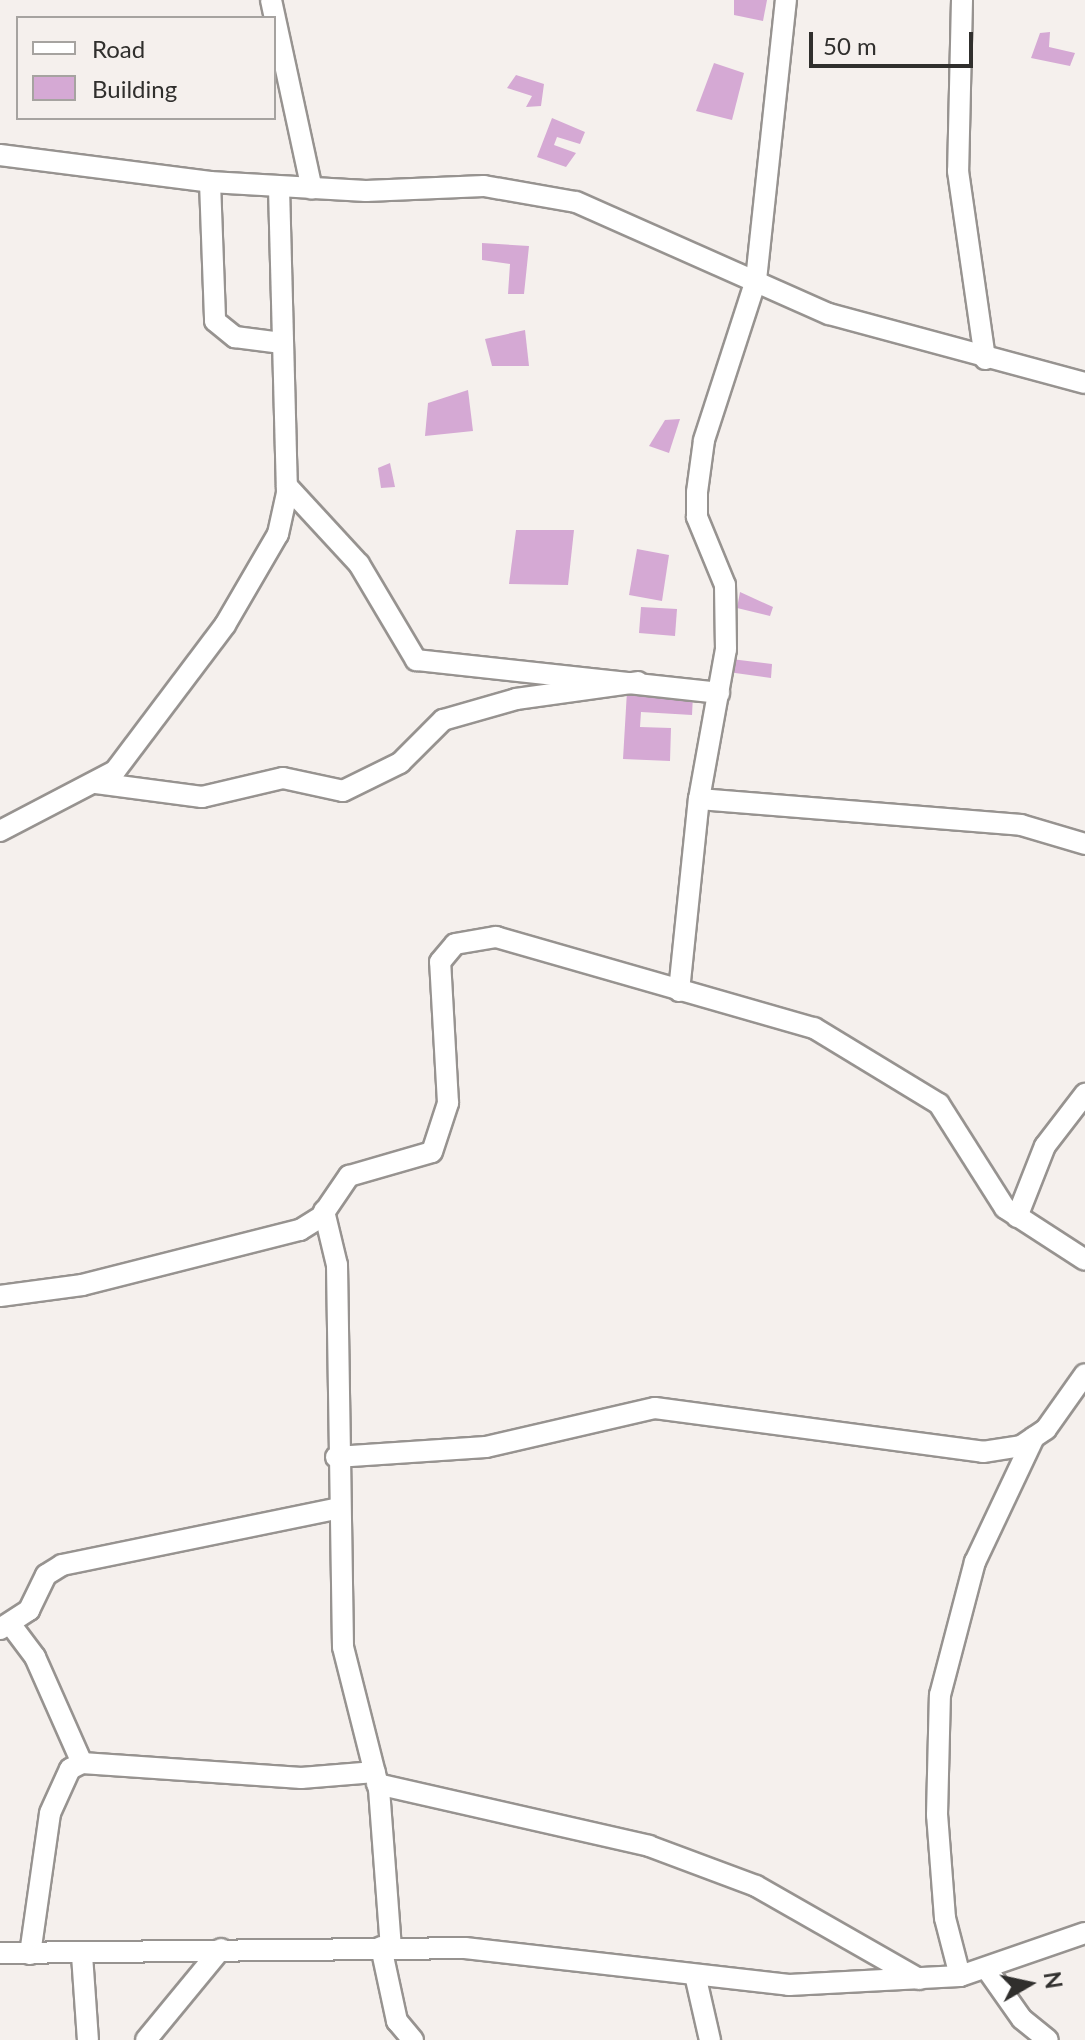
<!DOCTYPE html>
<html>
<head>
<meta charset="utf-8">
<style>
  body { margin:0 }
  #map { position:relative; width:1085px; height:2040px; overflow:hidden; background:#f5f0ed; font-family:Lato,sans-serif }
  div>[style] { position:absolute }
  .building>* { inset:0; background:#d5a9d4 }
  .roads { filter:drop-shadow(2px 0 #979390) drop-shadow(-2px 0 #979390) drop-shadow(0 2px #979390) drop-shadow(0 -2px #979390) }
  .street>* { height:20px; margin:-10px; padding:0 10px; transform-origin:10px; border-radius:10px; background:#fff }
  span { translate:-50% -50%; white-space:nowrap; text-align:center; line-height:1.15; -webkit-text-stroke:6px #f5f0ed; paint-order:stroke }
  .legend { position:absolute; left:16px; top:16px; width:260px; height:104px; box-sizing:border-box; background:#f5f0ed; border:2px solid #a6a3a0; margin:0; padding:10px 14px; list-style:none; font-size:24px; color:#302f2d }
  .legend li { display:flex; align-items:center; gap:16px; height:40px }
  .legend b { width:40px; border:2px solid #a6a3a0 }
  .north { position:absolute; left:989px; top:1944px; width:80px; height:80px; -webkit-text-stroke:6px #f5f0ed; paint-order:stroke; rotate:81deg; font-size:22px; font-weight:700; line-height:32px; text-align:center; color:#302f2d }
  .north::after { content:''; display:block; margin:auto; width:28px; height:36px; background:#302f2d; clip-path:polygon(50% 0,100% 100%,50% 72%,0 100%) }
  .scale { position:absolute; left:809px; top:32px; width:164px; height:36px; box-sizing:border-box; border:4px solid #302f2d; border-top:0; padding-left:10px; font-size:24px; line-height:28px; white-space:nowrap; color:#302f2d; -webkit-text-stroke:6px #f5f0ed; paint-order:stroke }
</style>
</head>
<body>
<div id="map">
  <div class="building">
    <i style="clip-path:polygon(734px 0,767px 0,763px 21px,734px 15px)"></i>
    <i style="clip-path:polygon(1050px 32px,1049px 47px,1075px 53px,1070px 66px,1031px 58px,1040px 33px)"></i>
    <i style="clip-path:polygon(714px 63px,744px 73px,732px 120px,696px 111px)"></i>
    <i style="clip-path:polygon(516px 75px,544px 84px,541px 106px,526px 107px,532px 96px,507px 88px)"></i>
    <i style="clip-path:polygon(552px 118px,585px 132px,580px 144px,557px 137px,554px 145px,576px 153px,566px 167px,537px 157px)"></i>
    <i style="clip-path:polygon(482px 243px,529px 246px,524px 294px,508px 294px,510px 264px,482px 260px)"></i>
    <i style="clip-path:polygon(525px 330px,529px 366px,492px 366px,485px 339px)"></i>
    <i style="clip-path:polygon(468px 390px,473px 431px,425px 436px,428px 403px)"></i>
    <i style="clip-path:polygon(680px 419px,669px 453px,649px 446px,665px 420px)"></i>
    <i style="clip-path:polygon(390px 463px,395px 487px,381px 488px,378px 468px)"></i>
    <i style="clip-path:polygon(516px 530px,574px 530px,568px 585px,509px 584px)"></i>
    <i style="clip-path:polygon(637px 549px,669px 555px,662px 601px,629px 595px)"></i>
    <i style="clip-path:polygon(740px 592px,773px 607px,770px 616px,737px 608px)"></i>
    <i style="clip-path:polygon(641px 607px,677px 609px,675px 636px,639px 633px)"></i>
    <i style="clip-path:polygon(731px 659px,772px 664px,771px 678px,728px 672px)"></i>
    <i style="clip-path:polygon(627px 691px,693px 695px,692px 715px,641px 712px,640px 727px,671px 728px,670px 761px,623px 759px)"></i>
  </div>
  <div class="roads">
    <div class="street">
      <i style="left:271px;top:0;width:193px;rotate:77.8deg"></i>
      <i style="left:962px;top:0;width:171px;rotate:91.3deg"></i>
      <i style="left:958px;top:171px;width:190px;rotate:81.8deg"></i>
      <i style="left:0;top:155px;width:212px;rotate:7.3deg"></i>
      <i style="left:210px;top:182px;width:156px;rotate:3.3deg"></i>
      <i style="left:366px;top:191px;width:118px;rotate:-2.4deg"></i>
      <i style="left:484px;top:186px;width:93px;rotate:9.9deg"></i>
      <i style="left:576px;top:202px;width:277px;rotate:23.9deg"></i>
      <i style="left:829px;top:314px;width:265px;rotate:15.1deg"></i>
      <i style="left:210px;top:182px;width:139px;rotate:87.9deg"></i>
      <i style="left:215px;top:321px;width:26px;rotate:39deg"></i>
      <i style="left:235px;top:337px;width:47px;rotate:7.3deg"></i>
      <i style="left:287px;top:486px;width:106px;rotate:47.3deg"></i>
      <i style="left:359px;top:564px;width:112px;rotate:59.3deg"></i>
      <i style="left:416px;top:660px;width:305px;rotate:6.2deg"></i>
      <i style="left:96px;top:783px;width:107px;rotate:7.5deg"></i>
      <i style="left:202px;top:797px;width:83px;rotate:-13.2deg"></i>
      <i style="left:283px;top:778px;width:61px;rotate:12.2deg"></i>
      <i style="left:343px;top:791px;width:64px;rotate:-26.2deg"></i>
      <i style="left:400px;top:763px;width:61px;rotate:-45deg"></i>
      <i style="left:443px;top:720px;width:76px;rotate:-16deg"></i>
      <i style="left:516px;top:699px;width:123px;rotate:-7.9deg"></i>
      <i style="left:699px;top:799px;width:323px;rotate:4.6deg"></i>
      <i style="left:1021px;top:825px;width:67px;rotate:16.5deg"></i>
      <i style="left:0;top:831px;width:130px;rotate:-27.6deg"></i>
      <i style="left:115px;top:771px;width:183px;rotate:-53deg"></i>
      <i style="left:225px;top:625px;width:105px;rotate:-59.8deg"></i>
      <i style="left:278px;top:534px;width:42px;rotate:-77.6deg"></i>
      <i style="left:287px;top:493px;width:306px;rotate:-91.5deg"></i>
      <i style="left:679px;top:991px;width:193px;rotate:-84.1deg"></i>
      <i style="left:699px;top:799px;width:152px;rotate:-79.8deg"></i>
      <i style="left:726px;top:649px;width:64px;rotate:-90.9deg"></i>
      <i style="left:725px;top:585px;width:74px;rotate:-112.4deg"></i>
      <i style="left:697px;top:517px;width:25px;rotate:-90deg"></i>
      <i style="left:697px;top:492px;width:52px;rotate:-82.3deg"></i>
      <i style="left:704px;top:440px;width:168px;rotate:-72deg"></i>
      <i style="left:756px;top:280px;width:282px;rotate:-83.9deg"></i>
      <i style="left:324px;top:1211px;width:56px;rotate:76.5deg"></i>
      <i style="left:337px;top:1265px;width:382px;rotate:89.1deg"></i>
      <i style="left:343px;top:1647px;width:146px;rotate:75.8deg"></i>
      <i style="left:379px;top:1789px;width:158px;rotate:85.7deg"></i>
      <i style="left:1017px;top:1217px;width:76px;rotate:-68.5deg"></i>
      <i style="left:1045px;top:1146px;width:66px;rotate:-52.4deg"></i>
      <i style="left:0;top:1296px;width:83px;rotate:-7.6deg"></i>
      <i style="left:82px;top:1285px;width:225px;rotate:-14.2deg"></i>
      <i style="left:300px;top:1230px;width:25px;rotate:-32deg"></i>
      <i style="left:321px;top:1217px;width:50px;rotate:-55.7deg"></i>
      <i style="left:349px;top:1176px;width:86px;rotate:-16.1deg"></i>
      <i style="left:432px;top:1152px;width:52px;rotate:-71.9deg"></i>
      <i style="left:448px;top:1103px;width:141px;rotate:-93.2deg"></i>
      <i style="left:440px;top:962px;width:23px;rotate:-50deg"></i>
      <i style="left:455px;top:944px;width:42px;rotate:-9.7deg"></i>
      <i style="left:496px;top:937px;width:331px;rotate:16deg"></i>
      <i style="left:814px;top:1028px;width:146px;rotate:31.3deg"></i>
      <i style="left:939px;top:1104px;width:123px;rotate:57.6deg"></i>
      <i style="left:1005px;top:1208px;width:95px;rotate:33deg"></i>
      <i style="left:336px;top:1457px;width:150px;rotate:-3.8deg"></i>
      <i style="left:486px;top:1447px;width:173px;rotate:-13deg"></i>
      <i style="left:655px;top:1408px;width:331px;rotate:7.6deg"></i>
      <i style="left:983px;top:1452px;width:38px;rotate:-9deg"></i>
      <i style="left:1021px;top:1446px;width:30px;rotate:-34deg"></i>
      <i style="left:1046px;top:1429px;width:67px;rotate:-54.7deg"></i>
      <i style="left:11px;top:1625px;width:40px;rotate:53deg"></i>
      <i style="left:35px;top:1657px;width:116px;rotate:66.1deg"></i>
      <i style="left:0;top:1629px;width:35px;rotate:-33deg"></i>
      <i style="left:29px;top:1610px;width:39px;rotate:-64deg"></i>
      <i style="left:46px;top:1575px;width:19px;rotate:-32deg"></i>
      <i style="left:62px;top:1565px;width:283px;rotate:-11.6deg"></i>
      <i style="left:377px;top:1784px;width:279px;rotate:12.8deg"></i>
      <i style="left:649px;top:1846px;width:114px;rotate:20.5deg"></i>
      <i style="left:756px;top:1886px;width:188px;rotate:29.7deg"></i>
      <i style="left:381px;top:1947px;width:76px;rotate:77.8deg"></i>
      <i style="left:397px;top:2021px;width:25px;rotate:50deg"></i>
      <i style="left:0;top:1953px;width:465px;rotate:-0.6deg"></i>
      <i style="left:465px;top:1948px;width:326px;rotate:6.5deg"></i>
      <i style="left:789px;top:1985px;width:171px;rotate:-3deg"></i>
      <i style="left:960px;top:1976px;width:132px;rotate:-19deg"></i>
      <i style="left:30px;top:1954px;width:142px;rotate:-81.9deg"></i>
      <i style="left:50px;top:1813px;width:48px;rotate:-65.6deg"></i>
      <i style="left:70px;top:1769px;width:13px;rotate:-27deg"></i>
      <i style="left:82px;top:1763px;width:220px;rotate:3.9deg"></i>
      <i style="left:301px;top:1778px;width:74px;rotate:-4.6deg"></i>
      <i style="left:82px;top:1955px;width:85px;rotate:86deg"></i>
      <i style="left:986px;top:1968px;width:62px;rotate:54.8deg"></i>
      <i style="left:1022px;top:2019px;width:33px;rotate:39deg"></i>
      <i style="left:960px;top:1976px;width:60px;rotate:-104.5deg"></i>
      <i style="left:945px;top:1918px;width:103px;rotate:-94.4deg"></i>
      <i style="left:937px;top:1815px;width:120px;rotate:-88.6deg"></i>
      <i style="left:940px;top:1695px;width:138px;rotate:-75.3deg"></i>
      <i style="left:975px;top:1562px;width:138px;rotate:-64.7deg"></i>
      <i style="left:696px;top:1979px;width:63px;rotate:77.1deg"></i>
      <i style="left:146px;top:2040px;width:118px;rotate:-50.5deg"></i>
    </div>
  </div>
  <ul class="legend">
  <li><b style="height:10px;background:#fff"></b>Road</li>
  <li><b style="height:22px;background:#d5a9d4"></b>Building</li>
  </ul>
  <div class="north">N</div>
  <div class="scale">50 m</div>
</div>
</body>
</html>
